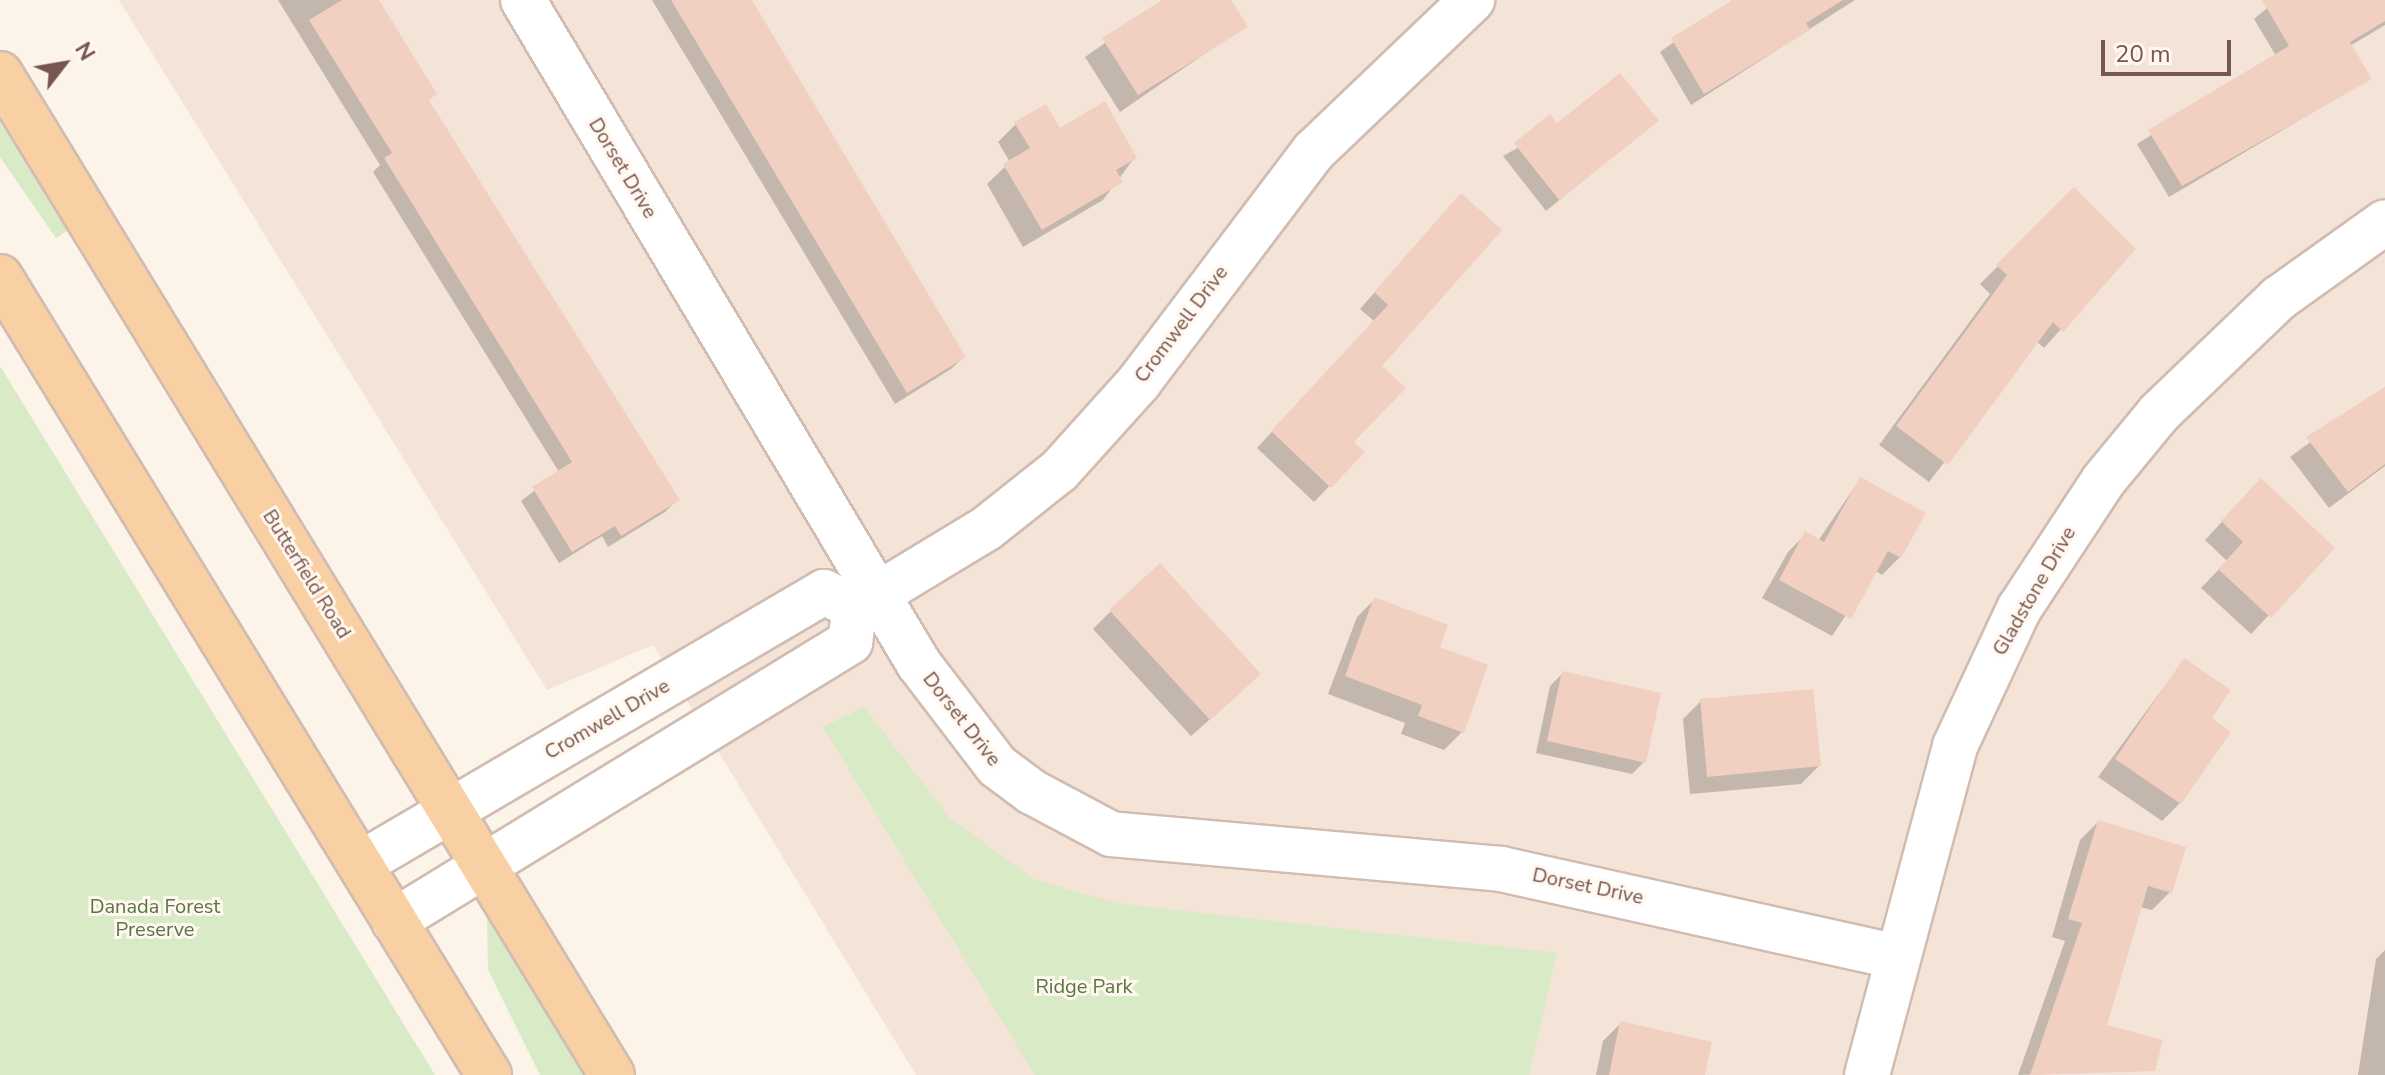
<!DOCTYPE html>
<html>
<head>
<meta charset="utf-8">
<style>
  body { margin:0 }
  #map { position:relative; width:2385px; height:1075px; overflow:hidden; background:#fcf3e9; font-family:"Nunito Sans",sans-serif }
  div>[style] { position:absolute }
  .residential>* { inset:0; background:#f4e4d8 }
  .green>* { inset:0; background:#d9eac7 }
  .shadow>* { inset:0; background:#0003 }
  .building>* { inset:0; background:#f1cfc1 }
  .roads { filter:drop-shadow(2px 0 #d1bcb1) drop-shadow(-2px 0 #d1bcb1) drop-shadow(0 2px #d1bcb1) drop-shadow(0 -2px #d1bcb1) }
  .minor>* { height:44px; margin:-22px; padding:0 22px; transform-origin:22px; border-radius:22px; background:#fff }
  .major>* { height:44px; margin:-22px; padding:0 22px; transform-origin:22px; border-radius:22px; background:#f8d0a4 }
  span { translate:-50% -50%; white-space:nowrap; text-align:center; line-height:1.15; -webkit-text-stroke:6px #fff7f0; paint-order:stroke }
  .street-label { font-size:20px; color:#77574d }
  .park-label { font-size:20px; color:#587642 }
  .north { position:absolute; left:24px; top:24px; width:80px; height:80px; -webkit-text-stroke:6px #fff7f0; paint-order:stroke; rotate:59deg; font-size:22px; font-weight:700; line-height:32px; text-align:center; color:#77574d }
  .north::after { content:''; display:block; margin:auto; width:28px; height:36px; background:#77574d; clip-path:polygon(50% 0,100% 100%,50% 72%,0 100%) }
  .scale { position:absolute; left:2101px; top:40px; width:130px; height:36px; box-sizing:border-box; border:4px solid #77574d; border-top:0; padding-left:10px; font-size:24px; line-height:28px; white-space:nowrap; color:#77574d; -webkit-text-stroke:6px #fff7f0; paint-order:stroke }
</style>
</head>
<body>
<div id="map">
  <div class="residential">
    <i style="clip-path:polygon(119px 0,2385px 0,2385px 1075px,916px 1075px,653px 645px,547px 690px)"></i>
  </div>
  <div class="green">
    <i style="clip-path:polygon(0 122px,67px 231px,56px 238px,0 157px)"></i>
    <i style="clip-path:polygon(0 366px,435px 1075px,0 1075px)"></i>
    <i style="clip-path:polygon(864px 707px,950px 818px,1034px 879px,1115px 903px,1557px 953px,1529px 1075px,1035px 1075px,823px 727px)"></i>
    <i style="clip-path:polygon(487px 918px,584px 1075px,540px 1075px,488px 970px)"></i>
  </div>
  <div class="shadow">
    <i style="clip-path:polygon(278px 0,377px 0,427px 101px,677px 500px,665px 512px,608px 547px,602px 536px,559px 563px,521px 501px,559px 472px,373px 172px,380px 165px)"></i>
    <i style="clip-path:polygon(652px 0,751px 0,964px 357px,951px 369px,895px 404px)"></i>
    <i style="clip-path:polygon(1166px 0,1229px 0,1245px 26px,1120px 112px,1085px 57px)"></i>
    <i style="clip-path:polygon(1733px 0,1855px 0,1691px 105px,1660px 52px)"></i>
    <i style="clip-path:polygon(2277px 0,2385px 0,2385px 25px,2350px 46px,2369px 79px,2169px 197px,2137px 144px,2276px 56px,2254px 19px)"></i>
    <i style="clip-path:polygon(1656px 121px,1546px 211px,1503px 156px,1557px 126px)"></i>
    <i style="clip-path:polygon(1016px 124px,1059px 130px,1135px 157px,1103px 200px,1023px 247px,987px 184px,1010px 162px,998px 142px)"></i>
    <i style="clip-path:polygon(2074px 190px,2133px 249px,2044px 348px,2037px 342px,1929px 482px,1879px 445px,1990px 294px,1980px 284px)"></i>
    <i style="clip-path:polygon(1445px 212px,1351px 442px,1362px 452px,1314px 502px,1257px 448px,1374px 321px,1360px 309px)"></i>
    <i style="clip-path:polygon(2385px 387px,2385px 466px,2329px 508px,2290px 457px)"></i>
    <i style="clip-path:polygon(1860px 479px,1900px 557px,1882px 575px,1875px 571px,1832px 636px,1762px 598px,1788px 552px,1806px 534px,1818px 541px)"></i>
    <i style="clip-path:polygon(2243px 499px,2332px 548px,2251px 634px,2201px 588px,2227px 561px,2205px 540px)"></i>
    <i style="clip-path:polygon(1375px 599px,1437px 649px,1462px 732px,1444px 750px,1401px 734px,1405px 723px,1328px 694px,1357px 617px)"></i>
    <i style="clip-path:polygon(1111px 611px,1241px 692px,1191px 736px,1093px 629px)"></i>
    <i style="clip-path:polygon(2184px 660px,2180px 803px,2162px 821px,2098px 777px)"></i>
    <i style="clip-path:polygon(1563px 673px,1644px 762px,1632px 774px,1536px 753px,1550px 686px)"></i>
    <i style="clip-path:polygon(1701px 701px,1819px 766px,1801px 784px,1690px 794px,1683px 719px)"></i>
    <i style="clip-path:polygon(2098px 822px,2170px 892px,2152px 910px,2140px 907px,2105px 1027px,2153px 1070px,2018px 1075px,2065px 941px,2052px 937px,2080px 840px)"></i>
    <i style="clip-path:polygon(2385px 950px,2385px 1075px,2358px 1075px,2376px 959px)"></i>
    <i style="clip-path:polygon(1621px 1023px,1703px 1075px,1596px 1075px,1603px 1041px)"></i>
  </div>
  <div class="building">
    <i style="clip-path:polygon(342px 0,379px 0,437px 94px,429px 100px,680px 500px,621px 536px,615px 526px,572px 552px,532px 487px,572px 462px,384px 158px,392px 153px,309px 20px)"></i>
    <i style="clip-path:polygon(671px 0,752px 0,966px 357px,907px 393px)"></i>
    <i style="clip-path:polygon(1162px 0,1231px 0,1248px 27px,1138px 95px,1102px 38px)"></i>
    <i style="clip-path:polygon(1733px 0,1843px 0,1806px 23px,1810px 30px,1704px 94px,1671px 38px)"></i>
    <i style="clip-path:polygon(2262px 0,2385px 0,2385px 21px,2350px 42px,2372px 79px,2182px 186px,2148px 130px,2289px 46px)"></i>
    <i style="clip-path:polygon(1620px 73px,1659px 121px,1559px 200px,1514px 143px,1550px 114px,1557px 123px)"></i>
    <i style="clip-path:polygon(1105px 101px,1137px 158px,1116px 170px,1123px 182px,1042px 230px,1003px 164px,1030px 148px,1014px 122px,1046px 104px,1060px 128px)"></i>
    <i style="clip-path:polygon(2074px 187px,2136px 249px,2063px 332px,2053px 322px,1948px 465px,1896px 426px,2007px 275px,1996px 265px)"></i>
    <i style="clip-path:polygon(1461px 193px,1502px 230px,1382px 366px,1406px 388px,1354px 442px,1365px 452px,1331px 488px,1271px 431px,1388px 305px,1374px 292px)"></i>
    <i style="clip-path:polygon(2385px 387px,2385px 464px,2348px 492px,2306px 437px)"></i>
    <i style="clip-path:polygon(1860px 477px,1926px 513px,1901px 558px,1888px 551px,1851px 619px,1779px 580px,1805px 531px,1824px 542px)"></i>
    <i style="clip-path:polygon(2261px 478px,2335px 548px,2271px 618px,2218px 569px,2243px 542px,2221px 521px)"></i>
    <i style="clip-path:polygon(1160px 563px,1261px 674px,1210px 720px,1109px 610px)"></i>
    <i style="clip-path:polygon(1374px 597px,1448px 625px,1440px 647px,1488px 665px,1464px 733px,1418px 716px,1422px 705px,1345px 676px)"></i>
    <i style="clip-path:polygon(2184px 658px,2231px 690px,2212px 718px,2231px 732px,2181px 804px,2115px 759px)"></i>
    <i style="clip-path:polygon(1562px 671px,1661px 693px,1646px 763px,1547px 741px)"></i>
    <i style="clip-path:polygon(1813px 689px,1821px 766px,1707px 777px,1700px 699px)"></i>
    <i style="clip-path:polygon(2098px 820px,2186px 847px,2172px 893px,2148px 886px,2107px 1025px,2163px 1040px,2155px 1071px,2030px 1075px,2082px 923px,2068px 919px)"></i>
    <i style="clip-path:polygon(1620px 1021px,1712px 1042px,1705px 1075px,1609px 1075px)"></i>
  </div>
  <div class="roads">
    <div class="minor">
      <i style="left:523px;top:0;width:773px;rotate:59.19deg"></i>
      <i style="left:919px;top:664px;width:128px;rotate:52.6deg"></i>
      <i style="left:997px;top:766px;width:44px;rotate:36.6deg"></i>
      <i style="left:1032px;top:792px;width:89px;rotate:28deg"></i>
      <i style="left:1111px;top:834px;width:392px;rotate:5.1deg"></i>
      <i style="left:1501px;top:869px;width:403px;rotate:12.5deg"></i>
      <i style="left:360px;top:864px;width:538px;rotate:-30.38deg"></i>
      <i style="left:824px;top:592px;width:35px;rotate:27deg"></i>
      <i style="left:394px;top:921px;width:535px;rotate:-31.46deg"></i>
      <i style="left:850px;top:642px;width:34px;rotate:-82deg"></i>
      <i style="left:855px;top:608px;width:154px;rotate:-31.2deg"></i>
      <i style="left:987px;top:528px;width:92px;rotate:-38.4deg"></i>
      <i style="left:1059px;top:471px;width:120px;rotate:-48deg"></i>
      <i style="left:1139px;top:382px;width:290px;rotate:-52.9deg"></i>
      <i style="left:1314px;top:151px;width:219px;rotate:-43.7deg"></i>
      <i style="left:1867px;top:1075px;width:341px;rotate:-75deg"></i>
      <i style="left:1955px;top:746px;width:151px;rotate:-65deg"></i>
      <i style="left:2019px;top:609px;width:153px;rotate:-56.7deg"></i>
      <i style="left:2103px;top:481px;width:88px;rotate:-50.5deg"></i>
      <i style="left:2159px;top:413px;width:166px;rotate:-43.8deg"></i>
      <i style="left:2279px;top:298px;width:130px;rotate:-35.6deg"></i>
    </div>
    <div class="major">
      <i style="left:0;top:74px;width:1173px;rotate:58.56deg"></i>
      <i style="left:0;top:277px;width:936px;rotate:58.5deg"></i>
    </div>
  </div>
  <div class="street-label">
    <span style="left:623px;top:168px;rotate:59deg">Dorset Drive</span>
    <span style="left:1181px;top:324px;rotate:-53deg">Cromwell Drive</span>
    <span style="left:307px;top:574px;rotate:58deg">Butterfield Road</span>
    <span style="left:2034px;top:591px;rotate:-60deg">Gladstone Drive</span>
    <span style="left:607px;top:719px;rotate:-30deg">Cromwell Drive</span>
    <span style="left:962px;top:719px;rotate:52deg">Dorset Drive</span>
    <span style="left:1588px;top:886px;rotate:12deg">Dorset Drive</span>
  </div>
  <div class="park-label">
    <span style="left:155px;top:918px">Danada Forest<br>Preserve</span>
    <span style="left:1084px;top:986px">Ridge Park</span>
  </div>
  <div class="north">N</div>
  <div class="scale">20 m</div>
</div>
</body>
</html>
